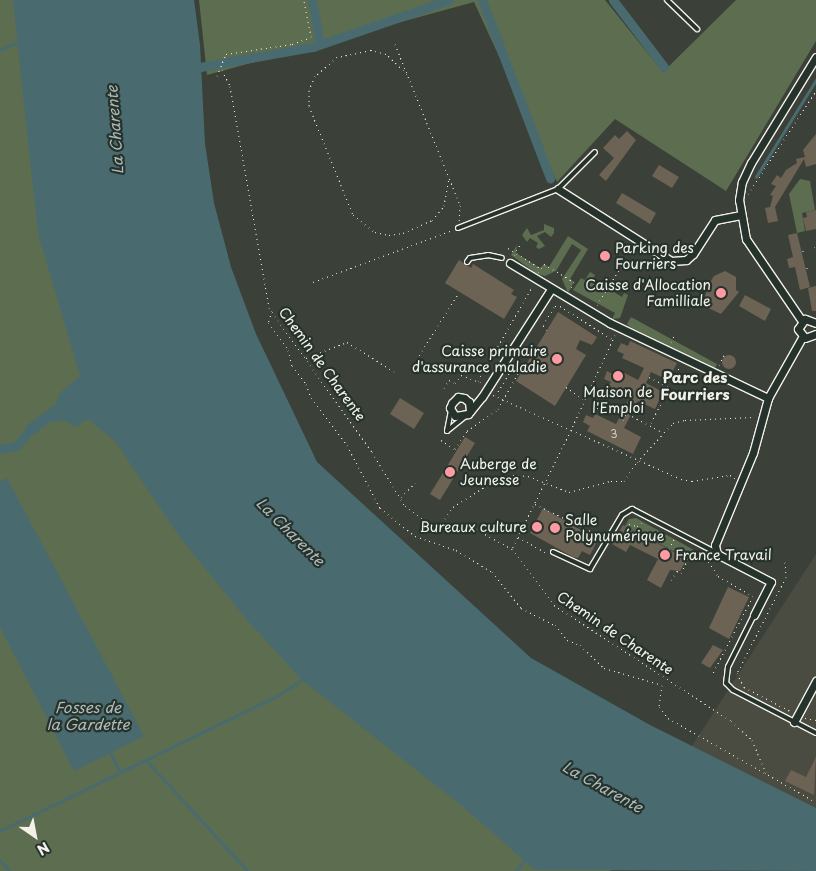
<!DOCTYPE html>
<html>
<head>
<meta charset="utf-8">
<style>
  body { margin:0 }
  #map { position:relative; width:816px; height:871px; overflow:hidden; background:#3b4139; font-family:"Playpen Sans",sans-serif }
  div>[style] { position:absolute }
  .built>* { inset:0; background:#4a4b41 }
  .green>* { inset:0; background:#5c6d50 }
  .water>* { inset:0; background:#496b70 }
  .stream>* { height:2.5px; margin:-1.25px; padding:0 1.25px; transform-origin:1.25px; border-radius:1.25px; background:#496b70 }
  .canal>* { height:9px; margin:-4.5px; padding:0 4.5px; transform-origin:4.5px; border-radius:4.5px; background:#496b70 }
  .building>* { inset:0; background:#6c6355 }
  .round { border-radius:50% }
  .path>* { height:1px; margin-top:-0.5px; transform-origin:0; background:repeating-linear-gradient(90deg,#f4f1e8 0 1px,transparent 0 5px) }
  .roads { filter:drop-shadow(1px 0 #f4f1e8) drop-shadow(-1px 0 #f4f1e8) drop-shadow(0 1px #f4f1e8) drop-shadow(0 -1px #f4f1e8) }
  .lane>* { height:4px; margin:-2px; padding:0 2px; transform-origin:2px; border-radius:2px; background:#26332d }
  .street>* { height:7px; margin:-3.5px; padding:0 3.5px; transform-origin:3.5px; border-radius:3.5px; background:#26332d }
  .dots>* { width:14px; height:14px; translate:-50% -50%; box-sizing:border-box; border:2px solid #26332d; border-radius:50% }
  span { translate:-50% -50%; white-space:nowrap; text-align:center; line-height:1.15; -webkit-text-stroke:4.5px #26332d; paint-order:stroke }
  .number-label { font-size:11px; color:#d2cec3 }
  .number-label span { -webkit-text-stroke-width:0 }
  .poi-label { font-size:14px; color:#f4f1e8 }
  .left { translate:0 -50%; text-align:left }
  .right { translate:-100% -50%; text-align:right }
  .street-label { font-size:14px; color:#f4f1e8 }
  .water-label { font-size:15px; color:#b0bbb8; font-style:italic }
  .neighbourhood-label { font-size:15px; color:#f4f1e8; font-weight:700 }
  .north { position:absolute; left:10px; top:811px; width:50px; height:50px; -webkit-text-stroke:4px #26332d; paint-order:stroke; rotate:147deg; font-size:14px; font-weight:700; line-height:20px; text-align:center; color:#f4f1e8 }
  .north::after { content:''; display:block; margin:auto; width:18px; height:22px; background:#f4f1e8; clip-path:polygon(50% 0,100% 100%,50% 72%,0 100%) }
</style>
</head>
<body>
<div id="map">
  <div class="built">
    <i style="clip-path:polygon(816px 554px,816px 808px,692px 746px)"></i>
  </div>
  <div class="green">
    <i style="clip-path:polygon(0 0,30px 0,82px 352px,611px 871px,0 871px)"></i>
    <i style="clip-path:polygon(199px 0,605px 0,663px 72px,736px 0,816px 0,816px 41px,726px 191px,615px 119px,557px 182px,474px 2px,207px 75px)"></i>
    <i style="clip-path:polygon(800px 179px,810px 181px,815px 210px,802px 213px,805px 231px,797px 233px,789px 194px)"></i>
    <i style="clip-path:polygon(544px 224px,554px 228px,554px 233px,551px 237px,545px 232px,537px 236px,545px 246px,539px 249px,536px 247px,538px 243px,530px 238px,527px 242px,522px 235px,527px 228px,531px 235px,544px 230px)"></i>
    <i style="clip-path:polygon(568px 236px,588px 249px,570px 279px,574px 282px,568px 293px,562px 279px,581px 250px,572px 244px,556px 271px,545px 276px,537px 274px,511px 255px,517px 245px,516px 253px,540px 268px,544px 264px,549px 267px)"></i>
    <i style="clip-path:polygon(590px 272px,595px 275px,593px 279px,622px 297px,624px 293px,628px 295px,620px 318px,612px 319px,615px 313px,573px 290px,581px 278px,585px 280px)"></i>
    <i style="clip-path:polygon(631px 317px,717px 364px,715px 368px,630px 327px,627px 324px)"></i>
    <i style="clip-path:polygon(636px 518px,694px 550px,689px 559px,625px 526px,629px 519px)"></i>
  </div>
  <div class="water">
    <i style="clip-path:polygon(13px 0,194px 0,200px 45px,205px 144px,214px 203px,231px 267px,256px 334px,317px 462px,531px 658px,650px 725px,816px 808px,816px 871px,535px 870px,462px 806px,302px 680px,247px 620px,179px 536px,115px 441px,88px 419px,75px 427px,64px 420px,50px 422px,22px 443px,16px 441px,25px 431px,26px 426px,56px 404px,60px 393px,80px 376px,38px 233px)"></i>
    <i style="clip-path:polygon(7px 478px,144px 736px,74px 771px,0 627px,0 482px)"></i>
  </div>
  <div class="stream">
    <i style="left:0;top:50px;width:23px;rotate:-25deg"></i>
    <i style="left:756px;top:177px;width:114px;rotate:-58.3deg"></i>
    <i style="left:111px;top:753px;width:21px;rotate:65deg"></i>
    <i style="left:146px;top:760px;width:151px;rotate:47.4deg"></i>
    <i style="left:0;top:831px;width:308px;rotate:-26deg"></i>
    <i style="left:277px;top:696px;width:33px;rotate:-33deg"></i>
    <i style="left:0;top:860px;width:15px;rotate:48deg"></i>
    <i style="left:516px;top:871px;width:16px;rotate:-52deg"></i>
  </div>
  <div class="canal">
    <i style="left:312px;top:0;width:45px;rotate:79.7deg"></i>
    <i style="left:482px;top:0;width:191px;rotate:69.1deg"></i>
    <i style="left:613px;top:0;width:84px;rotate:52.7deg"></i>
    <i style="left:189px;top:69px;width:126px;rotate:-10.1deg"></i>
    <i style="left:313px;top:47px;width:144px;rotate:-19.1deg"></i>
    <i style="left:0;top:449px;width:16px;rotate:-11deg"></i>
    <i style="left:16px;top:446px;width:15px;rotate:-48deg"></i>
  </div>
  <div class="building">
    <i style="clip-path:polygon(627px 131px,636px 140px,606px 181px,599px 175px,614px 158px,603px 148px,615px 135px,619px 139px)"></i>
    <i style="clip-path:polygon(816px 134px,816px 164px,806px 167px,804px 159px,775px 207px,778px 221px,768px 223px,765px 208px,770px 207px,773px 196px,770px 195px,776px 186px,771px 184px,777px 175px,781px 178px,786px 170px,797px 163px,796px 159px,805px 157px,803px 150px)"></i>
    <i style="clip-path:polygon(659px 165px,679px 177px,672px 188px,652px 176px)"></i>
    <i style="clip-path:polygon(622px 193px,656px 213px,650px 224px,616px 203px)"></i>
    <i style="clip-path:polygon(816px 210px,816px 229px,806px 231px,803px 218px,807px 217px,806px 212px)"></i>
    <i style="clip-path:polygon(797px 233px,810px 287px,800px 290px,795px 267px,789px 268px,787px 259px,793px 257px,788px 235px)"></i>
    <i style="clip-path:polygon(459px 260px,471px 268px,473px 264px,514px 290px,511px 294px,517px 297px,504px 319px,445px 283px)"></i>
    <i style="clip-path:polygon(725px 271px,736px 277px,736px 290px,739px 292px,721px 314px,702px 305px,709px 284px,714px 276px)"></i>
    <i style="clip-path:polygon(816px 286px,816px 311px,812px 311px,808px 288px)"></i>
    <i style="clip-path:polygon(745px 295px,771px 309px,765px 321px,739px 306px)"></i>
    <i style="clip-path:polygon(558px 312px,597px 337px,592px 345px,580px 340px,576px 349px,586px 355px,555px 406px,516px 381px)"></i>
    <i style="clip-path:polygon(630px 341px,677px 363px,668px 380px,651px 372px,646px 383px,663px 392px,655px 409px,638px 401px,624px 428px,641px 437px,633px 454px,587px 431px,590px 426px,583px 422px,586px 415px,593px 418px,595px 414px,616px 424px,630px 397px,608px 386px,611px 382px,604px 379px,607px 371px,614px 375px,617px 369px,638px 380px,644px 368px,622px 358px,624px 354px,617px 351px,621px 343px,628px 346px)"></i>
    <i class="round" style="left:722px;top:355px;width:14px;height:14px"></i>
    <i style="clip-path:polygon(400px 398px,424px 413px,414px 429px,390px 414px)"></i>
    <i style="clip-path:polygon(465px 437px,475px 443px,440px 500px,430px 494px)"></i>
    <i style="clip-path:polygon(543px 508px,598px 540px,590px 555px,582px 551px,578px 558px,573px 557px,530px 533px)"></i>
    <i style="clip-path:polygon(623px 525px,687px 559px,680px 571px,670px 570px,661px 588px,647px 580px,658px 559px,630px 545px,626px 552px,612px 544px)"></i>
    <i style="clip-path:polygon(728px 587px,749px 597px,729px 639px,709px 628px)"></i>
    <i style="clip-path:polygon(713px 645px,723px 650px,710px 668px,701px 663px)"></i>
    <i style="clip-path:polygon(816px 757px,814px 795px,785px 781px,791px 770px,806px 777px)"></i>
  </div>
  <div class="path">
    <i style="left:395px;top:44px;width:174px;rotate:68deg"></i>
    <i style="left:460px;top:205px;width:17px;rotate:93deg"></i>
    <i style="left:222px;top:70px;width:18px;rotate:63deg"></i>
    <i style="left:230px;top:86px;width:225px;rotate:80deg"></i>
    <i style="left:269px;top:308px;width:177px;rotate:54.4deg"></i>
    <i style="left:372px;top:452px;width:63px;rotate:58.6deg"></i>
    <i style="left:405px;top:506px;width:34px;rotate:37deg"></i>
    <i style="left:432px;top:526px;width:40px;rotate:1.4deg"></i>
    <i style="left:472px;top:527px;width:46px;rotate:28.8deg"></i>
    <i style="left:512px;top:549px;width:70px;rotate:53.1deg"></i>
    <i style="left:554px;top:605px;width:212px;rotate:33.2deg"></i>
    <i style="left:731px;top:721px;width:28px;rotate:42deg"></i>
    <i style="left:752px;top:740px;width:36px;rotate:67deg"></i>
    <i style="left:407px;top:74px;width:29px;rotate:-136deg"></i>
    <i style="left:386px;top:54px;width:16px;rotate:-165deg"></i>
    <i style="left:371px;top:50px;width:35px;rotate:168deg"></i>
    <i style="left:337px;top:57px;width:29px;rotate:139deg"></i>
    <i style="left:315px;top:76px;width:15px;rotate:113deg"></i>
    <i style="left:309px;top:90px;width:16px;rotate:90deg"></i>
    <i style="left:309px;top:106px;width:118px;rotate:68deg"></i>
    <i style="left:353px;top:215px;width:28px;rotate:38deg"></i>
    <i style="left:375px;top:232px;width:14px;rotate:12deg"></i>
    <i style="left:389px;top:235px;width:14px;rotate:-8deg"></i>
    <i style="left:403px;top:233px;width:32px;rotate:-24deg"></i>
    <i style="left:432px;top:220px;width:18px;rotate:-49deg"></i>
    <i style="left:444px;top:206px;width:28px;rotate:-80deg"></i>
    <i style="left:217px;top:76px;width:24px;rotate:-68deg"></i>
    <i style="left:226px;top:54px;width:67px;rotate:-8.6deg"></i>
    <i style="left:292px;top:44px;width:20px;rotate:-20deg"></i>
    <i style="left:311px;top:37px;width:38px;rotate:-101deg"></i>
    <i style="left:748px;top:194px;width:123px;rotate:-56.6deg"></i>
    <i style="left:814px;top:247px;width:2px;rotate:63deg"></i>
    <i style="left:508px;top:248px;width:38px;rotate:32deg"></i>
    <i style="left:803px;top:250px;width:2px;rotate:90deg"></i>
    <i style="left:514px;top:255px;width:14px;rotate:-60deg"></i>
    <i style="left:807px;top:267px;width:2px;rotate:90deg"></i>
    <i style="left:538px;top:272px;width:10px;rotate:-53deg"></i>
    <i style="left:544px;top:264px;width:35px;rotate:31deg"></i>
    <i style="left:574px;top:282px;width:8px;rotate:120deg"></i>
    <i style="left:313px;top:282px;width:149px;rotate:-20.4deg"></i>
    <i style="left:597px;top:305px;width:47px;rotate:-58deg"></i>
    <i style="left:272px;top:311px;width:13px;rotate:108deg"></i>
    <i style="left:268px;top:323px;width:34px;rotate:53deg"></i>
    <i style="left:288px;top:350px;width:16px;rotate:76deg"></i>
    <i style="left:292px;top:366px;width:23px;rotate:52deg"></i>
    <i style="left:306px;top:384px;width:15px;rotate:70deg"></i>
    <i style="left:311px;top:398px;width:59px;rotate:52.5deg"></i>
    <i style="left:347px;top:445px;width:71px;rotate:62.4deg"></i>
    <i style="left:380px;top:508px;width:45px;rotate:38.7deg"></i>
    <i style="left:415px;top:536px;width:43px;rotate:18.9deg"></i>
    <i style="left:456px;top:550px;width:42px;rotate:31.4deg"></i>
    <i style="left:492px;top:572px;width:46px;rotate:51.1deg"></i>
    <i style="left:521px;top:608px;width:38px;rotate:27deg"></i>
    <i style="left:555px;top:625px;width:19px;rotate:51deg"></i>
    <i style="left:567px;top:640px;width:14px;rotate:21deg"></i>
    <i style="left:580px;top:645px;width:33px;rotate:44deg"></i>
    <i style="left:604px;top:668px;width:60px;rotate:16.3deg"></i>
    <i style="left:662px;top:685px;width:22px;rotate:98deg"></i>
    <i style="left:659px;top:707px;width:14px;rotate:51deg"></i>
    <i style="left:668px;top:718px;width:170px;rotate:29.6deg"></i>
    <i style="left:547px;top:330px;width:6px;rotate:-129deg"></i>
    <i style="left:543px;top:325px;width:22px;rotate:-58deg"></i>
    <i style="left:555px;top:306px;width:5px"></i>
    <i style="left:560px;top:306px;width:62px;rotate:32.4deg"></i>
    <i style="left:615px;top:335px;width:105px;rotate:114.9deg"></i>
    <i style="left:571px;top:430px;width:120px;rotate:24deg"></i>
    <i style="left:681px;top:479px;width:11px;rotate:10deg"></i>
    <i style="left:692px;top:481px;width:38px;rotate:-9deg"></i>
    <i style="left:730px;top:475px;width:6px;rotate:31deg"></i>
    <i style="left:671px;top:342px;width:9px;rotate:-63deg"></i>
    <i style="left:306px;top:358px;width:44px;rotate:-21.3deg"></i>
    <i style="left:347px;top:342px;width:60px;rotate:32.1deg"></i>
    <i style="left:514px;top:365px;width:9px;rotate:-63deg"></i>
    <i style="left:719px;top:365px;width:11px;rotate:-63deg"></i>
    <i style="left:411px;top:368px;width:88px;rotate:-57.6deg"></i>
    <i style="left:649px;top:377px;width:22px;rotate:27deg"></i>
    <i style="left:478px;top:381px;width:108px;rotate:-60.1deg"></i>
    <i style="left:566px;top:387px;width:22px;rotate:34deg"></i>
    <i style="left:444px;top:388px;width:9px;rotate:-58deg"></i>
    <i style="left:449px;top:380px;width:7px;rotate:27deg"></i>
    <i style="left:455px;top:383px;width:10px;rotate:-53deg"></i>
    <i style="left:461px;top:375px;width:22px;rotate:21deg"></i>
    <i style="left:588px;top:393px;width:84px;rotate:27.8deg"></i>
    <i style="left:493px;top:395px;width:85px;rotate:24.2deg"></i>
    <i style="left:571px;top:430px;width:133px;rotate:116.4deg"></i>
    <i style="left:595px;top:413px;width:14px;rotate:-65deg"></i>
    <i style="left:623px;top:420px;width:24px;rotate:-62deg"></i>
    <i style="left:651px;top:423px;width:64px;rotate:-63deg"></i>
    <i style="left:441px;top:440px;width:17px;rotate:33deg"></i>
    <i style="left:455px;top:449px;width:22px;rotate:-56deg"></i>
    <i style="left:467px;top:431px;width:38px;rotate:-35deg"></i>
    <i style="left:498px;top:409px;width:47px;rotate:-60.7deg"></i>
    <i style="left:521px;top:368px;width:8px;rotate:-157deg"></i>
    <i style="left:514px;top:365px;width:35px;rotate:121deg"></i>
    <i style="left:401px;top:497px;width:20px;rotate:-45deg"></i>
    <i style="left:535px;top:504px;width:76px;rotate:25.9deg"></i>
    <i style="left:439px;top:527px;width:24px;rotate:-55deg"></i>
    <i style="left:453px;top:507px;width:50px;rotate:-32.7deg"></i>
    <i style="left:495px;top:480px;width:19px;rotate:-16deg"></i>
    <i style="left:513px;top:475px;width:15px;rotate:4deg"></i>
    <i style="left:528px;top:476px;width:44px;rotate:21.3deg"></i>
    <i style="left:569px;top:492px;width:43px;rotate:-14.7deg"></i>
    <i style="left:611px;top:481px;width:13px"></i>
    <i style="left:624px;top:481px;width:23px;rotate:-56deg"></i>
    <i style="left:637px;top:462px;width:53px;rotate:-47.3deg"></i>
    <i style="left:673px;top:423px;width:12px;rotate:-14deg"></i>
    <i style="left:685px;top:420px;width:69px;rotate:-2.5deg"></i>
    <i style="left:627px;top:527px;width:4px;rotate:-56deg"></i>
    <i style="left:629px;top:524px;width:8px;rotate:14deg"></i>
    <i style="left:637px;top:526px;width:6px;rotate:-39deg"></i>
    <i style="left:518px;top:537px;width:33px;rotate:29deg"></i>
    <i style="left:669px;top:549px;width:11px;rotate:-63deg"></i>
    <i style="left:703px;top:553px;width:27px;rotate:57deg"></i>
    <i style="left:718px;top:576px;width:40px;rotate:29.7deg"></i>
    <i style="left:753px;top:596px;width:87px;rotate:117.5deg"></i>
    <i style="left:785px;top:562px;width:15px;rotate:86deg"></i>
    <i style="left:786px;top:577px;width:108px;rotate:117deg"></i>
    <i style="left:737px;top:673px;width:16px;rotate:63deg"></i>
    <i style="left:744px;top:687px;width:54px;rotate:27.5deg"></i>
    <i style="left:671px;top:580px;width:11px;rotate:-56deg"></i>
    <i style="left:677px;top:571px;width:4px;rotate:27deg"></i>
    <i style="left:681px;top:573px;width:28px;rotate:-63deg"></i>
    <i style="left:805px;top:718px;width:11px;rotate:10deg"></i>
  </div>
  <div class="roads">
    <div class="lane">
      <i style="left:667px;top:0;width:42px;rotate:44deg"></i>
      <i style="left:458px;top:228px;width:107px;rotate:-21.3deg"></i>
      <i style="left:558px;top:189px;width:52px;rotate:-45deg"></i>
      <i style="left:467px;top:262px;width:5px;rotate:-53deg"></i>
      <i style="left:470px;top:258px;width:18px;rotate:-9deg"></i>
      <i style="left:488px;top:255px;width:14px;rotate:12deg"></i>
      <i style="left:447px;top:431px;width:22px;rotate:-39deg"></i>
      <i style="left:447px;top:431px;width:20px;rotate:-79deg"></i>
      <i style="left:553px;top:552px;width:41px;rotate:24.7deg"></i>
      <i style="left:590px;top:569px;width:63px;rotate:-59.3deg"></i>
      <i style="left:622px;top:515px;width:12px;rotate:-31deg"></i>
      <i style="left:632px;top:509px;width:96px;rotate:27.4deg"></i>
      <i style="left:754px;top:615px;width:58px;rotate:116.6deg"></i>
      <i style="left:728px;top:667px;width:16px;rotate:97deg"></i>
      <i style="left:726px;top:683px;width:10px;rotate:45deg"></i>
      <i style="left:733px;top:690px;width:93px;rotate:27.4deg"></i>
    </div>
    <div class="street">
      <i style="left:558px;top:189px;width:134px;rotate:32.5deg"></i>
      <i style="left:671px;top:261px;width:15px;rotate:-4deg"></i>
      <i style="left:686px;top:260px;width:9px;rotate:-41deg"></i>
      <i style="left:693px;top:254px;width:40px;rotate:-57.1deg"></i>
      <i style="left:715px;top:220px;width:25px;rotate:-11deg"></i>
      <i style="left:510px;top:263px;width:117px;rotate:31deg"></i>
      <i style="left:610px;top:323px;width:175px;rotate:25.4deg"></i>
      <i style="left:802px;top:321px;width:99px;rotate:-124.3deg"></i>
      <i style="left:746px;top:239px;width:40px;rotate:-100deg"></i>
      <i style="left:739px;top:200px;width:18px;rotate:-81deg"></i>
      <i style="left:742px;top:182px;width:21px;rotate:-65deg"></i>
      <i style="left:751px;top:163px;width:124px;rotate:-58.5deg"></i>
      <i style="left:816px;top:323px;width:12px;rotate:-160deg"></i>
      <i style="left:805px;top:319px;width:12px;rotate:125deg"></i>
      <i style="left:798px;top:329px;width:11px;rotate:52deg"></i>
      <i style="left:805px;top:338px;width:12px;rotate:-20deg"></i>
      <i style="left:470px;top:411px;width:9px;rotate:-96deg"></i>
      <i style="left:469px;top:402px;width:6px;rotate:-141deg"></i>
      <i style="left:464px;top:398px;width:6px;rotate:-171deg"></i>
      <i style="left:458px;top:397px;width:8px;rotate:135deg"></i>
      <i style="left:452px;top:403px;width:5px;rotate:112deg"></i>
      <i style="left:450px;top:408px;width:9px;rotate:58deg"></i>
      <i style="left:455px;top:416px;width:13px;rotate:-9deg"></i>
      <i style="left:468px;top:414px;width:22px;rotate:-51deg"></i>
      <i style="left:482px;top:397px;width:128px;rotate:-57.4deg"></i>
      <i style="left:754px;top:615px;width:37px;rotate:-63deg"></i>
      <i style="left:771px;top:582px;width:61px;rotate:-152.6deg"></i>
      <i style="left:717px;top:554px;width:9px;rotate:-103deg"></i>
      <i style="left:715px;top:545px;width:100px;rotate:-67.6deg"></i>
      <i style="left:753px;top:453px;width:57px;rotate:-74.7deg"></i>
      <i style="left:768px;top:398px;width:71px;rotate:-60.6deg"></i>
      <i style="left:794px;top:722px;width:47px;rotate:-61.8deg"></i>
    </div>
  </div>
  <div class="dots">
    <i style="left:605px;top:256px;background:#ff9aa2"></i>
    <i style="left:721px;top:293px;background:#ff9aa2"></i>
    <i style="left:557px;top:359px;background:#ff9aa2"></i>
    <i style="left:618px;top:376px;background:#ff9aa2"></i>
    <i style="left:450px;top:472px;background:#ff9aa2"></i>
    <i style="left:537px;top:527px;background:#ff9aa2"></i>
    <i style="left:555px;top:528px;background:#ff9aa2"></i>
    <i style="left:665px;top:555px;background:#ff9aa2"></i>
  </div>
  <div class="number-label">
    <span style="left:614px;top:434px">3</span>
  </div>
  <div class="poi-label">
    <span class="left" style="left:615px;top:256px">Parking des<br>Fourriers</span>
    <span class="right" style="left:711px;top:293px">Caisse d'Allocation<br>Familliale</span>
    <span class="right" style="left:547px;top:359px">Caisse primaire<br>d'assurance maladie</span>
    <span style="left:618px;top:400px">Maison de<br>l'Emploi</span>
    <span class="left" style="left:460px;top:472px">Auberge de<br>Jeunesse</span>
    <span class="left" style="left:565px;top:528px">Salle<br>Polynumérique</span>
    <span class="right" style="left:527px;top:527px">Bureaux culture</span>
    <span class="left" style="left:675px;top:555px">France Travail</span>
  </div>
  <div class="street-label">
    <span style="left:322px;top:364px;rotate:54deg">Chemin de Charente</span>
    <span style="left:615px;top:633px;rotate:34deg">Chemin de Charente</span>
  </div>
  <div class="water-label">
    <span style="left:114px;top:130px;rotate:-94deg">La Charente</span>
    <span style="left:291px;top:531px;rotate:45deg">La Charente</span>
    <span style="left:88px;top:715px">Fosses de<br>la Gardette</span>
    <span style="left:603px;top:786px;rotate:29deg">La Charente</span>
  </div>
  <div class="neighbourhood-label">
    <span style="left:695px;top:385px">Parc des<br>Fourriers</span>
  </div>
  <div class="north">N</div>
</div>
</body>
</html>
